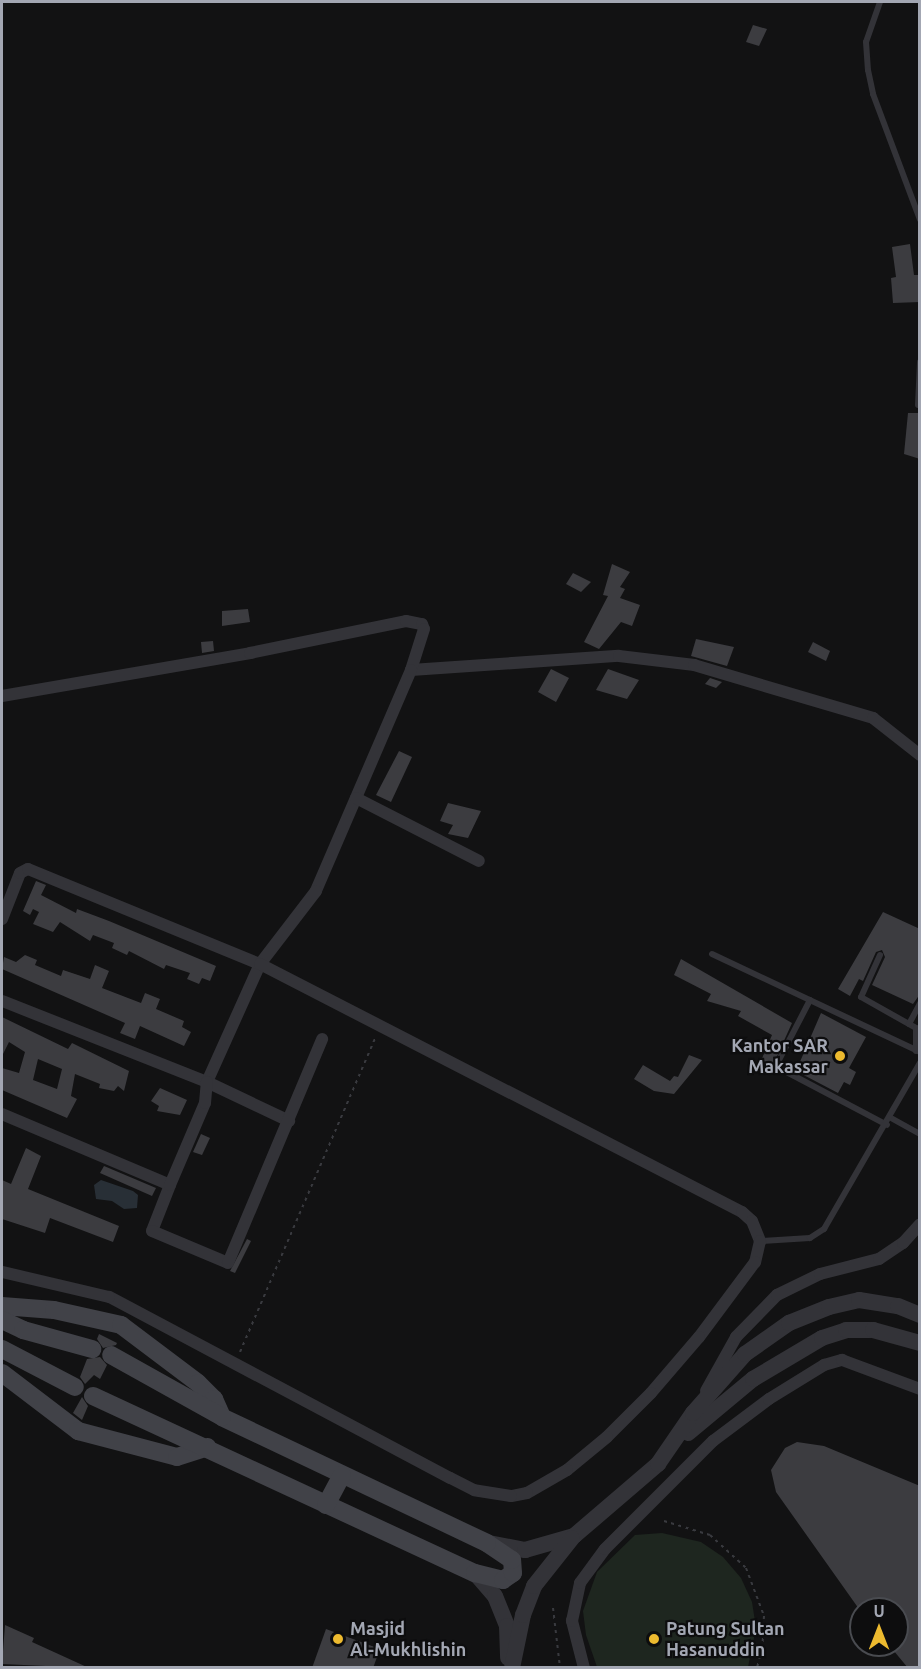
<!DOCTYPE html>
<html>
<head>
<meta charset="utf-8">
<style>
  body { margin:0 }
  #map { position:relative; width:921px; height:1669px; overflow:hidden; background:#121213; font-family:Ubuntu,sans-serif }
  div>[style] { position:absolute }
  .green>* { inset:0; background:#1e261f }
  .water>* { inset:0; background:#282f36 }
  .building>* { inset:0; background:#3c3c40 }
  .path>* { height:2px; margin-top:-1px; transform-origin:0; background:repeating-linear-gradient(90deg,#393a3f 0 3px,transparent 0 7.5px) }
  .service>* { height:6px; margin:-3px; padding:0 3px; transform-origin:3px; border-radius:3px; background:#333338 }
  .minor>* { height:12px; margin:-6px; padding:0 6px; transform-origin:6px; border-radius:6px; background:#333338 }
  .tertiary>* { height:16px; margin:-8px; padding:0 8px; transform-origin:8px; border-radius:8px; background:#333338 }
  .secondary>* { height:18px; margin:-9px; padding:0 9px; transform-origin:9px; border-radius:9px; background:#414248 }
  .dots>* { width:16px; height:16px; translate:-50% -50%; box-sizing:border-box; border:3px solid #0d0d0e; border-radius:50% }
  span { translate:-50% -50%; white-space:nowrap; text-align:center; line-height:1.15; -webkit-text-stroke:4.5px #0d0d0e; paint-order:stroke }
  .poi-label { font-size:18px; color:#a3a7b3; font-weight:700 }
  .right { translate:-100% -50%; text-align:right }
  .left { translate:0 -50%; text-align:left }
  .frame { position:absolute; inset:0; border:3px solid #a3a7b3; pointer-events:none }
  .north { position:absolute; left:849px; top:1597px; width:60px; height:60px; box-sizing:border-box; background:#0d0d0e; border:2px solid #494b50; border-radius:50%; rotate:0deg; font-size:16px; font-weight:700; line-height:24px; text-align:center; color:#a3a7b3 }
  .north::after { content:''; display:block; margin:auto; width:21px; height:27px; background:#edba2f; clip-path:polygon(50% 0,100% 100%,50% 72%,0 100%) }
</style>
</head>
<body>
<div id="map">
  <div class="green">
    <i style="clip-path:polygon(662px 1533px,701px 1542px,723px 1557px,741px 1578px,752px 1602px,756px 1628px,748px 1667px,597px 1667px,586px 1635px,583px 1611px,597px 1572px,635px 1535px)"></i>
  </div>
  <div class="water">
    <i style="clip-path:polygon(101px 1180px,133px 1191px,138px 1195px,137px 1208px,124px 1209px,112px 1201px,96px 1199px,94px 1185px)"></i>
  </div>
  <div class="building">
    <i style="clip-path:polygon(753px 25px,767px 29px,759px 46px,746px 42px)"></i>
    <i style="clip-path:polygon(910px 244px,914px 275px,920px 275px,920px 302px,893px 303px,891px 278px,896px 277px,892px 247px)"></i>
    <i style="clip-path:polygon(908px 413px,920px 413px,920px 459px,904px 454px)"></i>
    <i style="clip-path:polygon(612px 564px,630px 572px,620px 587px,625px 589px,620px 598px,640px 605px,632px 626px,621px 622px,599px 649px,584px 642px,608px 596px,603px 595px)"></i>
    <i style="clip-path:polygon(573px 573px,591px 582px,581px 592px,566px 584px)"></i>
    <i style="clip-path:polygon(248px 609px,250px 622px,222px 626px,222px 611px)"></i>
    <i style="clip-path:polygon(696px 639px,734px 647px,727px 666px,691px 656px)"></i>
    <i style="clip-path:polygon(213px 641px,214px 651px,202px 653px,201px 642px)"></i>
    <i style="clip-path:polygon(813px 642px,830px 651px,826px 661px,808px 652px)"></i>
    <i style="clip-path:polygon(551px 669px,569px 678px,556px 702px,538px 692px)"></i>
    <i style="clip-path:polygon(608px 669px,639px 680px,627px 699px,596px 690px)"></i>
    <i style="clip-path:polygon(710px 678px,722px 682px,716px 688px,705px 684px)"></i>
    <i style="clip-path:polygon(399px 751px,412px 757px,391px 802px,376px 795px)"></i>
    <i style="clip-path:polygon(448px 803px,481px 811px,468px 838px,448px 834px,453px 825px,440px 821px)"></i>
    <i style="clip-path:polygon(36px 881px,46px 885px,41px 895px,76px 913px,77px 909px,109px 921px,216px 966px,210px 981px,202px 978px,199px 984px,187px 979px,190px 973px,166px 965px,164px 969px,129px 951px,127px 955px,112px 948px,114px 943px,93px 935px,90px 941px,60px 922px,53px 932px,33px 924px,39px 912px,33px 909px,30px 915px,23px 911px)"></i>
    <i style="clip-path:polygon(883px 912px,920px 929px,920px 994px,913px 1004px,872px 985px,885px 957px,882px 950px,876px 952px,863px 981px,859px 979px,850px 996px,838px 989px)"></i>
    <i style="clip-path:polygon(25px 955px,37px 960px,35px 965px,61px 976px,63px 970px,90px 979px,95px 965px,109px 971px,102px 988px,141px 1003px,145px 993px,160px 999px,156px 1009px,184px 1021px,182px 1027px,191px 1032px,184px 1046px,140px 1026px,135px 1039px,120px 1033px,125px 1023px,2px 969px,4px 957px,16px 962px)"></i>
    <i style="clip-path:polygon(681px 959px,792px 1023px,769px 1074px,757px 1070px,772px 1035px,738px 1016px,741px 1011px,707px 1001px,711px 994px,674px 975px)"></i>
    <i style="clip-path:polygon(821px 1013px,866px 1037px,849px 1068px,856px 1072px,850px 1085px,844px 1082px,838px 1093px,796px 1071px)"></i>
    <i style="clip-path:polygon(evenodd,2px 1017px,68px 1049px,72px 1043px,129px 1071px,124px 1091px,118px 1086px,114px 1091px,99px 1088px,100px 1084px,75px 1074px,71px 1096px,77px 1099px,67px 1118px,2px 1090px,2px 1068px,19px 1073px,25px 1052px,9px 1042px,2px 1056px,2px 1017px,38px 1059px,62px 1069px,57px 1089px,33px 1080px,38px 1059px)"></i>
    <i style="clip-path:polygon(689px 1055px,702px 1060px,674px 1094px,654px 1091px,634px 1079px,643px 1065px,670px 1081px,674px 1076px,678px 1077px)"></i>
    <i style="clip-path:polygon(160px 1088px,187px 1100px,180px 1115px,157px 1111px,159px 1106px,151px 1101px)"></i>
    <i style="clip-path:polygon(201px 1134px,210px 1138px,202px 1155px,193px 1152px)"></i>
    <i style="clip-path:polygon(26px 1148px,41px 1156px,28px 1189px,119px 1226px,113px 1242px,50px 1218px,45px 1233px,2px 1219px,2px 1180px,11px 1184px)"></i>
    <i style="clip-path:polygon(104px 1166px,156px 1188px,152px 1196px,100px 1173px)"></i>
    <i style="clip-path:polygon(247px 1239px,251px 1241px,235px 1273px,230px 1271px)"></i>
    <i style="clip-path:polygon(99px 1334px,117px 1343px,116px 1345px,103px 1348px,97px 1339px)"></i>
    <i style="clip-path:polygon(100px 1357px,107px 1365px,100px 1379px,94px 1375px,85px 1384px,80px 1377px,87px 1359px)"></i>
    <i style="clip-path:polygon(82px 1397px,88px 1406px,82px 1420px,73px 1413px)"></i>
    <i style="clip-path:polygon(797px 1442px,824px 1446px,920px 1486px,920px 1668px,908px 1668px,889px 1645px,897px 1645px,897px 1609px,859px 1609px,776px 1492px,771px 1470px,785px 1448px)"></i>
    <i style="clip-path:polygon(5px 1625px,34px 1638px,32px 1642px,89px 1668px,2px 1664px)"></i>
    <i style="clip-path:polygon(326px 1629px,380px 1649px,373px 1668px,312px 1668px)"></i>
  </div>
  <div class="path">
    <i style="left:240px;top:1352px;width:342px;rotate:-66.7deg"></i>
    <i style="left:664px;top:1521px;width:48px;rotate:16.9deg"></i>
    <i style="left:710px;top:1535px;width:49px;rotate:42.5deg"></i>
    <i style="left:746px;top:1568px;width:51px;rotate:69.4deg"></i>
    <i style="left:764px;top:1616px;width:33px;rotate:93deg"></i>
    <i style="left:762px;top:1649px;width:20px;rotate:105deg"></i>
    <i style="left:553px;top:1608px;width:60px;rotate:83.3deg"></i>
  </div>
  <div class="service">
    <i style="left:880px;top:2px;width:42px;rotate:109.3deg"></i>
    <i style="left:866px;top:42px;width:28px;rotate:86deg"></i>
    <i style="left:868px;top:70px;width:25px;rotate:78deg"></i>
    <i style="left:873px;top:94px;width:134px;rotate:69.5deg"></i>
    <i style="left:918px;top:405px;width:43px;rotate:-87.3deg"></i>
    <i style="left:712px;top:954px;width:230px;rotate:25.2deg"></i>
    <i style="left:880px;top:955px;width:46px;rotate:114.3deg"></i>
    <i style="left:861px;top:997px;width:63px;rotate:29.4deg"></i>
    <i style="left:916px;top:1028px;width:23px;rotate:90deg"></i>
    <i style="left:810px;top:1000px;width:70px;rotate:117.3deg"></i>
    <i style="left:778px;top:1062px;width:6px;rotate:81deg"></i>
    <i style="left:779px;top:1068px;width:122px;rotate:27.8deg"></i>
    <i style="left:909px;top:1024px;width:24px;rotate:-62deg"></i>
    <i style="left:891px;top:1118px;width:33px;rotate:29deg"></i>
    <i style="left:760px;top:1241px;width:50px;rotate:-3.4deg"></i>
    <i style="left:810px;top:1238px;width:17px;rotate:-33deg"></i>
    <i style="left:824px;top:1229px;width:192px;rotate:-60deg"></i>
  </div>
  <div class="minor">
    <i style="left:411px;top:670px;width:208px;rotate:-3.9deg"></i>
    <i style="left:619px;top:656px;width:76px;rotate:6.8deg"></i>
    <i style="left:694px;top:665px;width:187px;rotate:16.5deg"></i>
    <i style="left:873px;top:718px;width:60px;rotate:38.2deg"></i>
    <i style="left:2px;top:696px;width:252px;rotate:-9.8deg"></i>
    <i style="left:250px;top:653px;width:159px;rotate:-11.6deg"></i>
    <i style="left:406px;top:621px;width:16px;rotate:11deg"></i>
    <i style="left:422px;top:624px;width:5px;rotate:68deg"></i>
    <i style="left:424px;top:629px;width:43px;rotate:107.6deg"></i>
    <i style="left:411px;top:670px;width:241px;rotate:113.3deg"></i>
    <i style="left:316px;top:891px;width:92px;rotate:127.5deg"></i>
    <i style="left:260px;top:964px;width:129px;rotate:114.2deg"></i>
    <i style="left:207px;top:1082px;width:220px;rotate:-158.4deg"></i>
    <i style="left:356px;top:798px;width:138px;rotate:27.1deg"></i>
    <i style="left:2px;top:919px;width:49px;rotate:-68.6deg"></i>
    <i style="left:20px;top:873px;width:9px;rotate:-27deg"></i>
    <i style="left:28px;top:869px;width:251px;rotate:22.3deg"></i>
    <i style="left:260px;top:964px;width:542px;rotate:27.23deg"></i>
    <i style="left:742px;top:1212px;width:13px;rotate:42deg"></i>
    <i style="left:752px;top:1221px;width:22px;rotate:68deg"></i>
    <i style="left:760px;top:1241px;width:22px;rotate:103deg"></i>
    <i style="left:755px;top:1262px;width:94px;rotate:126.7deg"></i>
    <i style="left:699px;top:1337px;width:74px;rotate:130.6deg"></i>
    <i style="left:651px;top:1393px;width:62px;rotate:135deg"></i>
    <i style="left:607px;top:1437px;width:52px;rotate:140.5deg"></i>
    <i style="left:567px;top:1470px;width:46px;rotate:150.1deg"></i>
    <i style="left:527px;top:1493px;width:16px;rotate:169deg"></i>
    <i style="left:511px;top:1496px;width:37px;rotate:-171deg"></i>
    <i style="left:474px;top:1490px;width:27px;rotate:-153deg"></i>
    <i style="left:450px;top:1478px;width:386px;rotate:-152deg"></i>
    <i style="left:109px;top:1297px;width:110px;rotate:-166.8deg"></i>
    <i style="left:207px;top:1082px;width:91px;rotate:25.4deg"></i>
    <i style="left:2px;top:1114px;width:182px;rotate:22.9deg"></i>
    <i style="left:170px;top:1185px;width:49px;rotate:111.4deg"></i>
    <i style="left:152px;top:1231px;width:82px;rotate:22.8deg"></i>
    <i style="left:228px;top:1263px;width:243px;rotate:-67.2deg"></i>
    <i style="left:170px;top:1185px;width:89px;rotate:-66.9deg"></i>
    <i style="left:205px;top:1103px;width:21px;rotate:-85deg"></i>
    <i style="left:706px;top:1391px;width:62px;rotate:-60.9deg"></i>
    <i style="left:736px;top:1337px;width:59px;rotate:-45.7deg"></i>
    <i style="left:777px;top:1295px;width:48px;rotate:-26deg"></i>
    <i style="left:820px;top:1274px;width:61px;rotate:-14.3deg"></i>
    <i style="left:879px;top:1259px;width:29px;rotate:-34deg"></i>
    <i style="left:903px;top:1243px;width:25px;rotate:-48deg"></i>
    <i style="left:584px;top:1668px;width:49px;rotate:-104.3deg"></i>
    <i style="left:572px;top:1621px;width:39px;rotate:-78deg"></i>
    <i style="left:580px;top:1583px;width:42px;rotate:-53.7deg"></i>
    <i style="left:605px;top:1549px;width:153px;rotate:-45deg"></i>
    <i style="left:713px;top:1441px;width:70px;rotate:-36.9deg"></i>
    <i style="left:769px;top:1399px;width:65px;rotate:-31.7deg"></i>
    <i style="left:824px;top:1365px;width:19px;rotate:-16deg"></i>
    <i style="left:842px;top:1360px;width:83px;rotate:20.4deg"></i>
  </div>
  <div class="tertiary">
    <i style="left:688px;top:1433px;width:85px;rotate:-39.7deg"></i>
    <i style="left:753px;top:1379px;width:80px;rotate:-30.7deg"></i>
    <i style="left:822px;top:1338px;width:25px;rotate:-18deg"></i>
    <i style="left:846px;top:1330px;width:27px"></i>
    <i style="left:873px;top:1330px;width:49px;rotate:15.5deg"></i>
    <i style="left:489px;top:1543px;width:37px;rotate:11deg"></i>
    <i style="left:525px;top:1550px;width:51px;rotate:-15.9deg"></i>
    <i style="left:574px;top:1536px;width:111px;rotate:-40.6deg"></i>
    <i style="left:658px;top:1464px;width:62px;rotate:-55.5deg"></i>
    <i style="left:693px;top:1413px;width:79px;rotate:-48.6deg"></i>
    <i style="left:745px;top:1354px;width:54px;rotate:-35.2deg"></i>
    <i style="left:789px;top:1323px;width:43px;rotate:-21.8deg"></i>
    <i style="left:829px;top:1307px;width:31px;rotate:-13deg"></i>
    <i style="left:859px;top:1300px;width:39px;rotate:9deg"></i>
    <i style="left:898px;top:1306px;width:24px;rotate:22deg"></i>
    <i style="left:475px;top:1573px;width:30px;rotate:49deg"></i>
    <i style="left:495px;top:1596px;width:32px;rotate:68deg"></i>
    <i style="left:507px;top:1626px;width:32px;rotate:88deg"></i>
    <i style="left:512px;top:1668px;width:54px;rotate:-78.3deg"></i>
    <i style="left:523px;top:1615px;width:31px;rotate:-69deg"></i>
    <i style="left:534px;top:1586px;width:61px;rotate:-51.6deg"></i>
  </div>
  <div class="secondary">
    <i style="left:2px;top:1306px;width:52px;rotate:4.4deg"></i>
    <i style="left:54px;top:1310px;width:69px;rotate:12.6deg"></i>
    <i style="left:121px;top:1325px;width:96px;rotate:37deg"></i>
    <i style="left:198px;top:1383px;width:23px;rotate:45deg"></i>
    <i style="left:214px;top:1399px;width:17px;rotate:66deg"></i>
    <i style="left:2px;top:1320px;width:23px;rotate:25deg"></i>
    <i style="left:23px;top:1330px;width:72px;rotate:15.4deg"></i>
    <i style="left:2px;top:1349px;width:82px;rotate:27.5deg"></i>
    <i style="left:2px;top:1373px;width:96px;rotate:37.3deg"></i>
    <i style="left:78px;top:1431px;width:102px;rotate:14.7deg"></i>
    <i style="left:177px;top:1457px;width:32px;rotate:-18deg"></i>
    <i style="left:93px;top:1396px;width:421px;rotate:24.9deg"></i>
    <i style="left:475px;top:1573px;width:29px;rotate:14deg"></i>
    <i style="left:503px;top:1580px;width:12px;rotate:-35deg"></i>
    <i style="left:513px;top:1573px;width:13px;rotate:-94deg"></i>
    <i style="left:512px;top:1560px;width:30px;rotate:-146deg"></i>
    <i style="left:487px;top:1543px;width:293px;rotate:-154.6deg"></i>
    <i style="left:222px;top:1417px;width:127px;rotate:-150.8deg"></i>
    <i style="left:326px;top:1505px;width:34px;rotate:-62deg"></i>
  </div>
  <div class="dots">
    <i style="left:840px;top:1056px;background:#edba2f"></i>
    <i style="left:338px;top:1639px;background:#edba2f"></i>
    <i style="left:654px;top:1639px;background:#edba2f"></i>
  </div>
  <div class="poi-label">
    <span class="right" style="left:828px;top:1056px">Kantor SAR<br>Makassar</span>
    <span class="left" style="left:350px;top:1639px">Masjid<br>Al-Mukhlishin</span>
    <span class="left" style="left:666px;top:1639px">Patung Sultan<br>Hasanuddin</span>
  </div>
  <div class="frame"></div>
  <div class="north">U</div>
</div>
</body>
</html>
